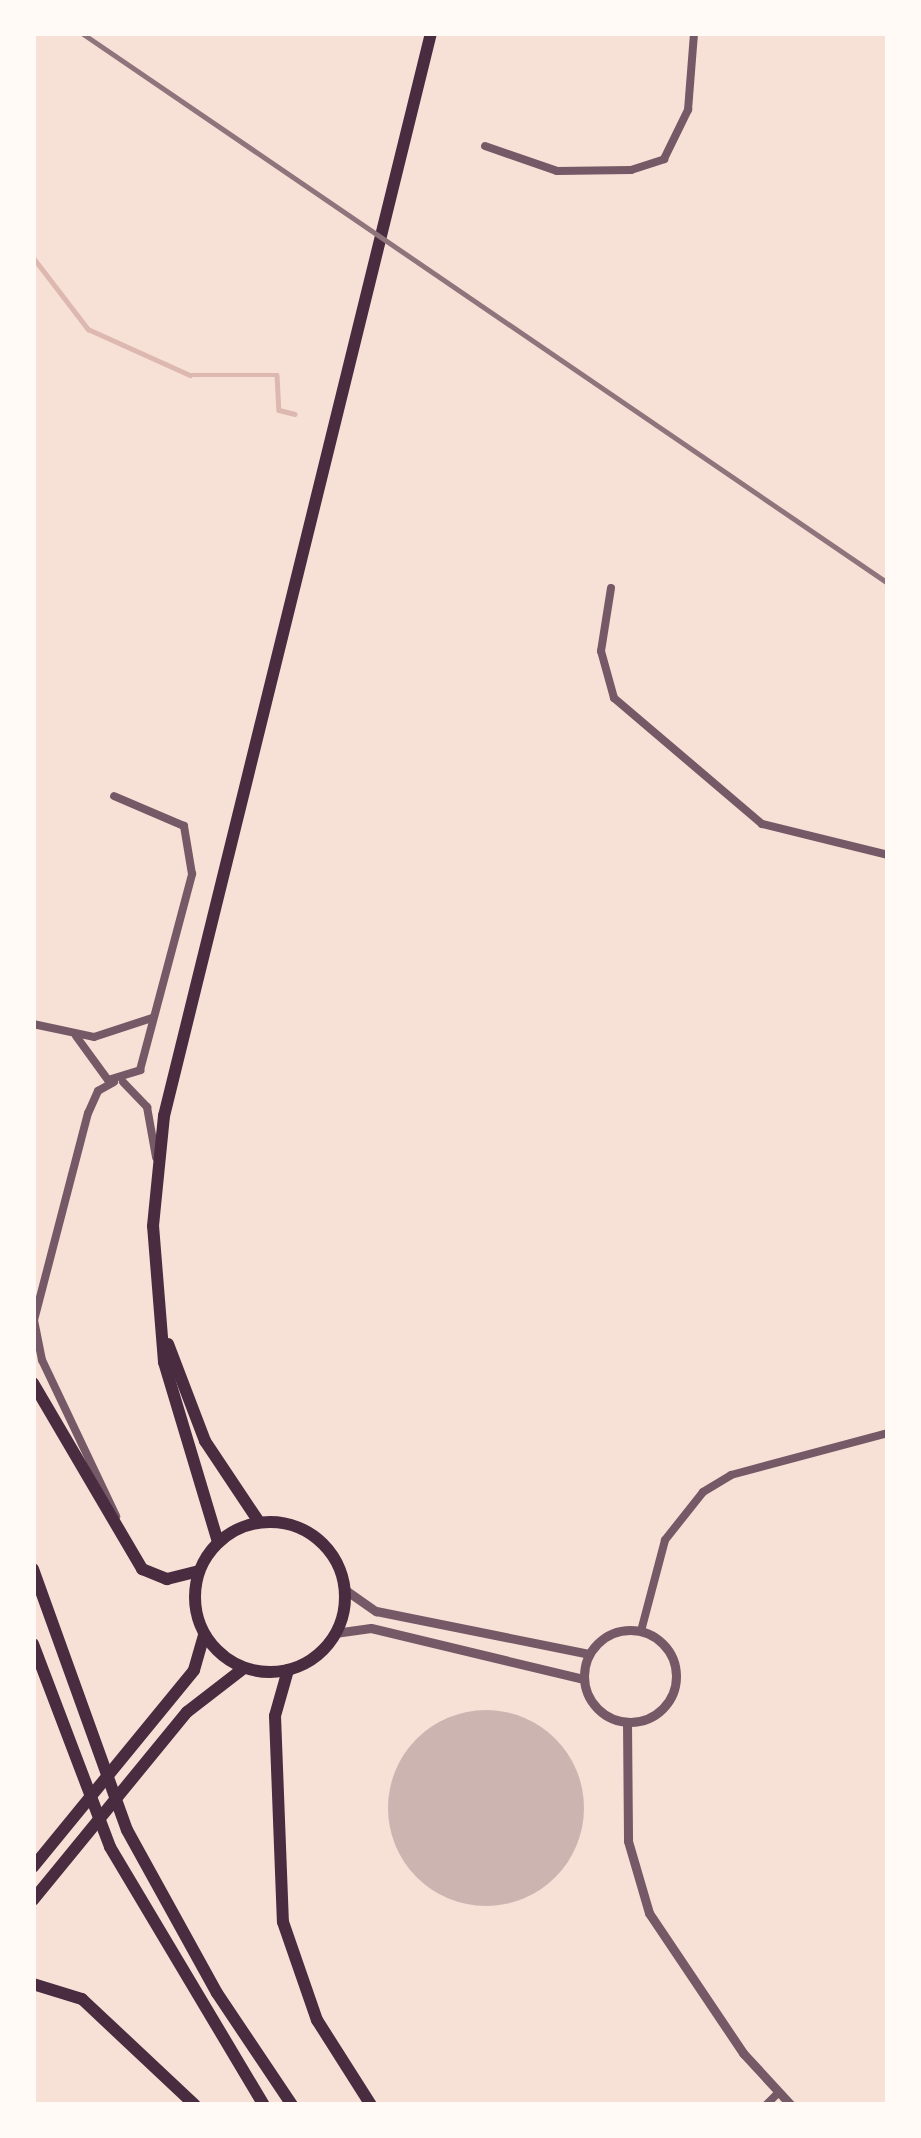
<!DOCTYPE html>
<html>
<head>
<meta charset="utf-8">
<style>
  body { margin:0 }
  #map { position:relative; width:921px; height:2138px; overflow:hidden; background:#f7e1d7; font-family:Manrope,sans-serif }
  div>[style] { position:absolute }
  .stream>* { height:4.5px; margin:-2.25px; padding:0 2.25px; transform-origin:2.25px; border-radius:2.25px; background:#dcb8b0 }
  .building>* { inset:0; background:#ccb4b1 }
  .round { border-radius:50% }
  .minor>* { height:8px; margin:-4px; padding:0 4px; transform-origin:4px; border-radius:4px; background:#755966 }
  .tertiary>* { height:9px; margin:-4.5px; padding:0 4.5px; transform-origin:4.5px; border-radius:4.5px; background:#755966 }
  .tertiary>.ring { margin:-4.5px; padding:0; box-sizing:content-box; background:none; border:9px solid #755966; border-radius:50% }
  .primary>* { height:12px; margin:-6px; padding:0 6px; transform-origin:6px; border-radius:6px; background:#4a2c40 }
  .primary>.ring { margin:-6px; padding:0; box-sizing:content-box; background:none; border:12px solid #4a2c40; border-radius:50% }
  .trunk>* { height:12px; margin:-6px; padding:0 6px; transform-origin:6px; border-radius:6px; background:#4a2c40 }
  .rail>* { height:4.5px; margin:-2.25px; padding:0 2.25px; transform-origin:2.25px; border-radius:2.25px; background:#8f747c }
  span { translate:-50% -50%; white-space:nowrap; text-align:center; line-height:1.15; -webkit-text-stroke:9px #fffaf5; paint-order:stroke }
  .frame { position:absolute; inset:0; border:36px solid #fffaf5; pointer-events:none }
</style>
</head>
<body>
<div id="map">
  <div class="stream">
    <i style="left:33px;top:257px;width:91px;rotate:52.6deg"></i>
    <i style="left:88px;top:329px;width:112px;rotate:24.3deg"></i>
    <i style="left:190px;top:375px;width:87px"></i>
    <i style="left:277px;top:375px;width:35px;rotate:87deg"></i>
    <i style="left:279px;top:410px;width:16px;rotate:14deg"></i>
  </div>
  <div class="building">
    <i class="round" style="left:388px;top:1710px;width:196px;height:196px"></i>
  </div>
  <div class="minor">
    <i style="left:485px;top:146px;width:76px;rotate:19.1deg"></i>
    <i style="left:557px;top:171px;width:74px;rotate:-0.8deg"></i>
    <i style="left:631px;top:170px;width:35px;rotate:-18deg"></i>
    <i style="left:664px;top:159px;width:55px;rotate:-63.9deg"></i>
    <i style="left:688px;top:110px;width:77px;rotate:-85.5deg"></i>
    <i style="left:611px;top:588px;width:64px;rotate:99deg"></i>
    <i style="left:601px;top:651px;width:49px;rotate:74.5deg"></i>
    <i style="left:614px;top:698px;width:194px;rotate:40.4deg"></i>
    <i style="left:762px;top:824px;width:130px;rotate:13.8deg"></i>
    <i style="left:33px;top:1024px;width:62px;rotate:12deg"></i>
    <i style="left:94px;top:1037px;width:61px;rotate:-18.1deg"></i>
    <i style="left:76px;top:1036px;width:54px;rotate:54deg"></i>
    <i style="left:108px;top:1080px;width:34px;rotate:-17deg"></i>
    <i style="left:140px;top:1070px;width:203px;rotate:-75.1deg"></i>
    <i style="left:192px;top:874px;width:49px;rotate:-99.5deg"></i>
    <i style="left:184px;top:826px;width:76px;rotate:-156.8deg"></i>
    <i style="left:114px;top:1082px;width:18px;rotate:151deg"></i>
    <i style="left:98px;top:1091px;width:24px;rotate:114deg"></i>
    <i style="left:88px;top:1113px;width:214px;rotate:104.6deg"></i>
    <i style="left:34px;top:1320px;width:41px;rotate:78.7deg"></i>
    <i style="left:42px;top:1360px;width:173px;rotate:64.6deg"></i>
    <i style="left:123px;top:1082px;width:35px;rotate:46deg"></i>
    <i style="left:147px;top:1107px;width:51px;rotate:79.8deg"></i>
    <i style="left:641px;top:1631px;width:94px;rotate:-75.2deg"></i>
    <i style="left:665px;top:1540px;width:61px;rotate:-51.6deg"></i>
    <i style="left:703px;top:1492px;width:33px;rotate:-31deg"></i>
    <i style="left:731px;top:1475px;width:163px;rotate:-15deg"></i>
    <i style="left:766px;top:2105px;width:18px;rotate:-45deg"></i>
  </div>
  <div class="tertiary">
    <i style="left:344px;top:1589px;width:39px;rotate:35deg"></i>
    <i style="left:376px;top:1611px;width:217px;rotate:11.4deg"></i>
    <i class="ring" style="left:584px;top:1630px;width:83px;height:83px"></i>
    <i style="left:335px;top:1633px;width:36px;rotate:-8deg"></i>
    <i style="left:371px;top:1628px;width:219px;rotate:13.5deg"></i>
    <i style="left:627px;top:1722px;width:119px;rotate:89.5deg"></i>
    <i style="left:628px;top:1841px;width:75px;rotate:73.7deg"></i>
    <i style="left:649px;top:1913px;width:169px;rotate:56.1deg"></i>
    <i style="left:743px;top:2053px;width:71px;rotate:47.3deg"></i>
  </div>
  <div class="primary">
    <i style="left:168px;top:1344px;width:104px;rotate:69.1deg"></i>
    <i style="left:205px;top:1441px;width:97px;rotate:56.3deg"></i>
    <i class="ring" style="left:195px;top:1522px;width:138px;height:138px"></i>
    <i style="left:218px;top:1542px;width:188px;rotate:-106.7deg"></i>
    <i style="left:164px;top:1362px;width:136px;rotate:-94.6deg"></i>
    <i style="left:153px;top:1226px;width:111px;rotate:-84.3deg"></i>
    <i style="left:164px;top:1116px;width:1115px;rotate:-76.15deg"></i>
    <i style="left:33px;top:1867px;width:254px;rotate:-50.7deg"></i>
    <i style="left:194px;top:1670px;width:35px;rotate:-74deg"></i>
    <i style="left:33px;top:1900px;width:243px;rotate:-50.7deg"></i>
    <i style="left:187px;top:1712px;width:72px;rotate:-37.7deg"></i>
  </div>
  <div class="trunk">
    <i style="left:33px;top:1383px;width:216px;rotate:59.6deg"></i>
    <i style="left:142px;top:1569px;width:27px;rotate:22deg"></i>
    <i style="left:167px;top:1579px;width:33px;rotate:-14deg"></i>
    <i style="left:33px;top:1569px;width:277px;rotate:70.2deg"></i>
    <i style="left:127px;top:1830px;width:186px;rotate:61.1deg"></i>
    <i style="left:217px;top:1993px;width:135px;rotate:56.2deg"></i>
    <i style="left:33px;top:1644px;width:217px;rotate:69.2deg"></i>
    <i style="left:110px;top:1847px;width:300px;rotate:59.2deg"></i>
    <i style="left:288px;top:1670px;width:48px;rotate:105.8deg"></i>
    <i style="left:275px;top:1716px;width:206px;rotate:87.8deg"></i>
    <i style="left:283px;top:1922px;width:104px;rotate:70.9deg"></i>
    <i style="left:317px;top:2020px;width:101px;rotate:57.6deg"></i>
    <i style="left:33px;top:1984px;width:51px;rotate:17deg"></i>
    <i style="left:82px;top:1999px;width:155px;rotate:43.2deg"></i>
  </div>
  <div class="rail">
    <i style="left:82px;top:33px;width:976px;rotate:34.31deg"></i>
  </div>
  <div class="frame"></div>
</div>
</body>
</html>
